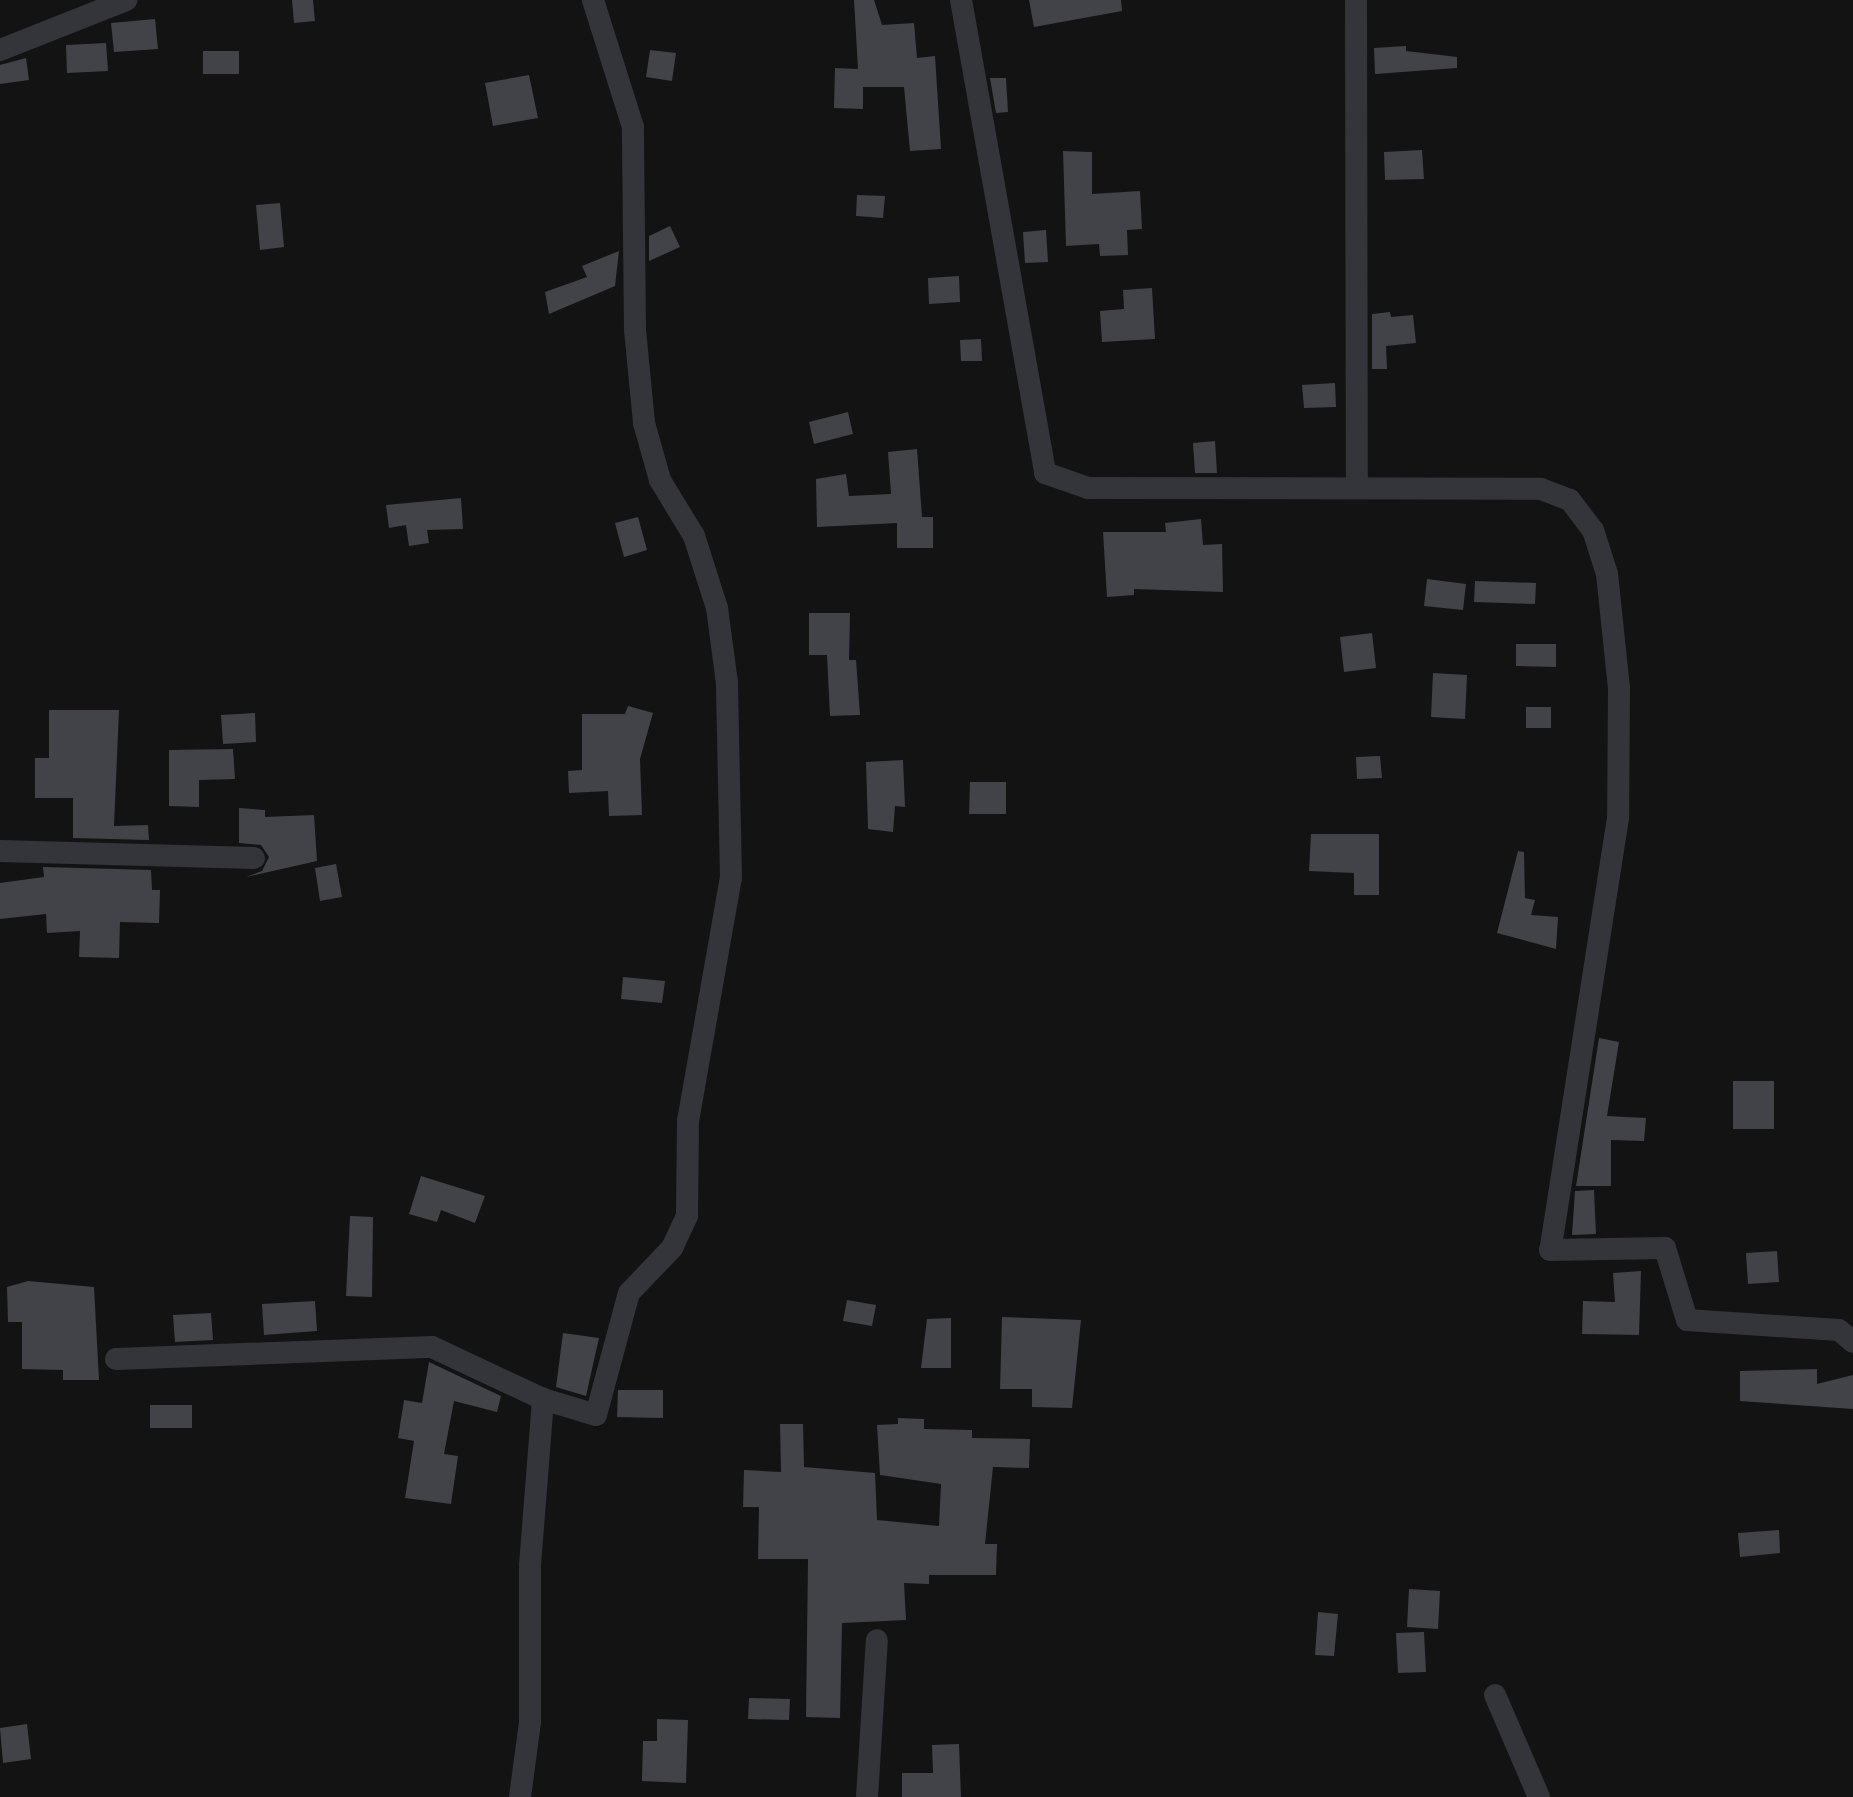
<!DOCTYPE html>
<html>
<head>
<meta charset="utf-8">
<style>
  body { margin:0 }
  #map { position:relative; width:1853px; height:1797px; overflow:hidden; background:#131314; font-family:"Roboto Condensed",sans-serif }
  div>[style] { position:absolute }
  .building>* { inset:0; background:#424348 }
  .minor>* { height:22px; margin:-11px; padding:0 11px; transform-origin:11px; border-radius:11px; background:#34353a }
  span { translate:-50% -50%; white-space:nowrap; text-align:center; line-height:1.15; -webkit-text-stroke:8px #0e0e0f; paint-order:stroke }
</style>
</head>
<body>
<div id="map">
  <div class="building">
    <i style="clip-path:polygon(292px 0,313px 0,315px 21px,294px 23px)"></i>
    <i style="clip-path:polygon(854px 0,874px 0,882px 25px,914px 23px,917px 58px,935px 56px,941px 149px,910px 151px,904px 87px,863px 87px,863px 109px,834px 108px,835px 68px,858px 69px)"></i>
    <i style="clip-path:polygon(1029px 0,1121px 0,1122px 11px,1034px 27px)"></i>
    <i style="clip-path:polygon(155px 19px,158px 49px,114px 52px,111px 23px)"></i>
    <i style="clip-path:polygon(106px 43px,108px 71px,67px 73px,66px 45px)"></i>
    <i style="clip-path:polygon(1406px 46px,1406px 51px,1457px 57px,1457px 68px,1375px 74px,1374px 48px)"></i>
    <i style="clip-path:polygon(650px 50px,676px 53px,672px 81px,646px 77px)"></i>
    <i style="clip-path:polygon(203px 51px,239px 51px,239px 74px,203px 74px)"></i>
    <i style="clip-path:polygon(26px 58px,29px 80px,0 84px,0 65px)"></i>
    <i style="clip-path:polygon(529px 75px,538px 118px,493px 126px,485px 83px)"></i>
    <i style="clip-path:polygon(990px 78px,1006px 78px,1008px 112px,996px 113px)"></i>
    <i style="clip-path:polygon(1422px 150px,1424px 179px,1385px 180px,1384px 152px)"></i>
    <i style="clip-path:polygon(1063px 151px,1092px 152px,1092px 194px,1140px 191px,1142px 229px,1127px 230px,1128px 255px,1100px 256px,1099px 244px,1066px 246px)"></i>
    <i style="clip-path:polygon(857px 195px,885px 196px,883px 218px,856px 216px)"></i>
    <i style="clip-path:polygon(280px 203px,284px 247px,260px 250px,256px 205px)"></i>
    <i style="clip-path:polygon(670px 226px,680px 247px,649px 261px,649px 236px)"></i>
    <i style="clip-path:polygon(1046px 230px,1048px 262px,1025px 263px,1023px 232px)"></i>
    <i style="clip-path:polygon(619px 251px,615px 286px,549px 314px,545px 292px,587px 277px,582px 266px)"></i>
    <i style="clip-path:polygon(959px 276px,960px 302px,929px 304px,928px 278px)"></i>
    <i style="clip-path:polygon(1152px 288px,1155px 339px,1102px 342px,1100px 311px,1124px 309px,1123px 290px)"></i>
    <i style="clip-path:polygon(1390px 312px,1391px 317px,1413px 315px,1416px 343px,1386px 346px,1387px 369px,1372px 369px,1372px 314px)"></i>
    <i style="clip-path:polygon(981px 339px,982px 361px,961px 361px,960px 340px)"></i>
    <i style="clip-path:polygon(1335px 383px,1336px 407px,1304px 408px,1302px 385px)"></i>
    <i style="clip-path:polygon(848px 412px,853px 434px,814px 444px,809px 422px)"></i>
    <i style="clip-path:polygon(1215px 441px,1217px 473px,1195px 473px,1193px 443px)"></i>
    <i style="clip-path:polygon(917px 449px,922px 517px,933px 517px,933px 548px,897px 548px,897px 523px,817px 527px,816px 479px,846px 474px,849px 496px,891px 494px,888px 452px)"></i>
    <i style="clip-path:polygon(461px 498px,463px 529px,427px 530px,429px 543px,409px 546px,406px 525px,389px 528px,386px 505px)"></i>
    <i style="clip-path:polygon(638px 517px,647px 550px,624px 557px,615px 523px)"></i>
    <i style="clip-path:polygon(1201px 519px,1203px 545px,1222px 544px,1223px 592px,1134px 589px,1134px 595px,1107px 597px,1103px 532px,1166px 532px,1165px 523px)"></i>
    <i style="clip-path:polygon(1427px 579px,1466px 584px,1463px 610px,1424px 606px)"></i>
    <i style="clip-path:polygon(1475px 581px,1536px 583px,1535px 604px,1474px 602px)"></i>
    <i style="clip-path:polygon(809px 613px,850px 613px,849px 660px,856px 660px,860px 715px,830px 716px,827px 655px,809px 655px)"></i>
    <i style="clip-path:polygon(1372px 633px,1376px 668px,1344px 672px,1340px 637px)"></i>
    <i style="clip-path:polygon(1516px 644px,1556px 644px,1556px 667px,1516px 666px)"></i>
    <i style="clip-path:polygon(1433px 673px,1467px 675px,1465px 719px,1431px 717px)"></i>
    <i style="clip-path:polygon(628px 706px,653px 713px,640px 759px,642px 815px,609px 816px,608px 791px,569px 793px,568px 771px,582px 770px,582px 714px,625px 714px)"></i>
    <i style="clip-path:polygon(1526px 707px,1551px 707px,1551px 728px,1526px 728px)"></i>
    <i style="clip-path:polygon(49px 710px,119px 710px,114px 826px,148px 825px,149px 840px,73px 838px,73px 798px,35px 798px,35px 758px,49px 758px)"></i>
    <i style="clip-path:polygon(255px 713px,256px 742px,223px 744px,221px 715px)"></i>
    <i style="clip-path:polygon(233px 749px,235px 779px,199px 780px,199px 807px,169px 806px,169px 750px)"></i>
    <i style="clip-path:polygon(1380px 756px,1382px 778px,1357px 779px,1356px 757px)"></i>
    <i style="clip-path:polygon(903px 760px,905px 807px,895px 806px,893px 832px,868px 829px,866px 762px)"></i>
    <i style="clip-path:polygon(970px 782px,1006px 782px,1006px 814px,969px 814px)"></i>
    <i style="clip-path:polygon(239px 808px,265px 810px,265px 817px,314px 815px,317px 861px,246px 877px,262px 871px,269px 857px,261px 845px,239px 843px)"></i>
    <i style="clip-path:polygon(1311px 834px,1379px 834px,1379px 895px,1354px 895px,1354px 873px,1309px 871px)"></i>
    <i style="clip-path:polygon(1518px 851px,1524px 852px,1525px 898px,1535px 900px,1531px 915px,1558px 917px,1556px 949px,1497px 933px)"></i>
    <i style="clip-path:polygon(336px 864px,342px 897px,320px 901px,315px 868px)"></i>
    <i style="clip-path:polygon(43px 867px,151px 870px,152px 890px,160px 890px,159px 923px,120px 922px,119px 958px,79px 957px,80px 931px,47px 933px,46px 914px,0 919px,0 883px,44px 877px)"></i>
    <i style="clip-path:polygon(623px 977px,665px 981px,662px 1003px,621px 999px)"></i>
    <i style="clip-path:polygon(1599px 1038px,1619px 1042px,1607px 1116px,1646px 1118px,1644px 1141px,1611px 1140px,1611px 1186px,1576px 1186px)"></i>
    <i style="clip-path:polygon(1733px 1081px,1774px 1081px,1774px 1129px,1733px 1129px)"></i>
    <i style="clip-path:polygon(421px 1176px,485px 1196px,475px 1223px,441px 1210px,437px 1222px,409px 1214px)"></i>
    <i style="clip-path:polygon(1594px 1190px,1596px 1234px,1572px 1235px,1575px 1191px)"></i>
    <i style="clip-path:polygon(350px 1216px,373px 1217px,372px 1297px,346px 1296px)"></i>
    <i style="clip-path:polygon(1777px 1251px,1779px 1282px,1748px 1284px,1746px 1253px)"></i>
    <i style="clip-path:polygon(1641px 1271px,1639px 1335px,1582px 1334px,1583px 1301px,1615px 1302px,1613px 1273px)"></i>
    <i style="clip-path:polygon(28px 1281px,94px 1287px,99px 1380px,63px 1380px,63px 1370px,22px 1369px,22px 1322px,8px 1322px,7px 1287px)"></i>
    <i style="clip-path:polygon(847px 1300px,876px 1305px,872px 1326px,843px 1321px)"></i>
    <i style="clip-path:polygon(315px 1301px,317px 1331px,264px 1335px,262px 1304px)"></i>
    <i style="clip-path:polygon(211px 1313px,213px 1340px,175px 1342px,173px 1315px)"></i>
    <i style="clip-path:polygon(1002px 1317px,1081px 1320px,1072px 1408px,1032px 1407px,1032px 1389px,1000px 1389px)"></i>
    <i style="clip-path:polygon(951px 1318px,951px 1368px,921px 1368px,927px 1319px)"></i>
    <i style="clip-path:polygon(563px 1333px,599px 1338px,586px 1396px,556px 1387px)"></i>
    <i style="clip-path:polygon(429px 1362px,501px 1396px,497px 1412px,454px 1401px,444px 1454px,458px 1456px,451px 1504px,405px 1498px,414px 1441px,398px 1438px,404px 1400px,422px 1403px)"></i>
    <i style="clip-path:polygon(1817px 1369px,1817px 1384px,1853px 1375px,1853px 1409px,1740px 1401px,1740px 1371px)"></i>
    <i style="clip-path:polygon(618px 1390px,663px 1390px,663px 1418px,617px 1417px)"></i>
    <i style="clip-path:polygon(150px 1405px,192px 1405px,192px 1428px,150px 1428px)"></i>
    <i style="clip-path:polygon(898px 1418px,924px 1419px,924px 1429px,972px 1430px,972px 1438px,1030px 1439px,1029px 1468px,993px 1467px,985px 1544px,997px 1544px,996px 1575px,929px 1575px,929px 1584px,904px 1583px,906px 1620px,842px 1623px,840px 1718px,806px 1717px,808px 1559px,758px 1559px,759px 1507px,743px 1507px,744px 1470px,781px 1472px,780px 1424px,803px 1424px,804px 1467px,875px 1473px,877px 1520px,939px 1526px,941px 1484px,880px 1475px,877px 1425px,898px 1424px)"></i>
    <i style="clip-path:polygon(1779px 1530px,1780px 1553px,1740px 1557px,1738px 1533px)"></i>
    <i style="clip-path:polygon(1409px 1589px,1440px 1591px,1438px 1629px,1407px 1627px)"></i>
    <i style="clip-path:polygon(1318px 1612px,1338px 1614px,1334px 1656px,1315px 1655px)"></i>
    <i style="clip-path:polygon(1424px 1632px,1426px 1672px,1398px 1673px,1396px 1633px)"></i>
    <i style="clip-path:polygon(749px 1698px,790px 1699px,789px 1720px,748px 1719px)"></i>
    <i style="clip-path:polygon(657px 1719px,688px 1720px,686px 1783px,642px 1781px,643px 1741px,657px 1741px)"></i>
    <i style="clip-path:polygon(27px 1724px,31px 1759px,3px 1763px,0 1728px)"></i>
    <i style="clip-path:polygon(959px 1744px,961px 1797px,902px 1797px,902px 1773px,933px 1773px,932px 1745px)"></i>
  </div>
  <div class="minor">
    <i style="left:961px;top:0;width:480px;rotate:79.9deg"></i>
    <i style="left:1045px;top:473px;width:46px;rotate:19.2deg"></i>
    <i style="left:1088px;top:488px;width:453px;rotate:0.1deg"></i>
    <i style="left:1541px;top:489px;width:31px;rotate:21deg"></i>
    <i style="left:1570px;top:500px;width:38px;rotate:53deg"></i>
    <i style="left:1593px;top:530px;width:46px;rotate:72.3deg"></i>
    <i style="left:1607px;top:574px;width:115px;rotate:84deg"></i>
    <i style="left:1619px;top:688px;width:130px;rotate:90.4deg"></i>
    <i style="left:1618px;top:818px;width:437px;rotate:98.9deg"></i>
    <i style="left:1550px;top:1250px;width:115px;rotate:-1deg"></i>
    <i style="left:1665px;top:1248px;width:75px;rotate:73deg"></i>
    <i style="left:1687px;top:1320px;width:152px;rotate:3.8deg"></i>
    <i style="left:1839px;top:1330px;width:18px;rotate:41deg"></i>
    <i style="left:1356px;top:0;width:484px;rotate:89.9deg"></i>
    <i style="left:0;top:50px;width:136px;rotate:-21.6deg"></i>
    <i style="left:0;top:851px;width:254px;rotate:1.6deg"></i>
    <i style="left:116px;top:1359px;width:316px;rotate:-2.2deg"></i>
    <i style="left:432px;top:1347px;width:123px;rotate:25.1deg"></i>
    <i style="left:1495px;top:1695px;width:111px;rotate:66.7deg"></i>
    <i style="left:520px;top:1797px;width:76px;rotate:-82.4deg"></i>
    <i style="left:530px;top:1722px;width:157px;rotate:-90deg"></i>
    <i style="left:530px;top:1565px;width:167px;rotate:-85.5deg"></i>
    <i style="left:543px;top:1399px;width:55px;rotate:16.8deg"></i>
    <i style="left:596px;top:1415px;width:126px;rotate:-74.9deg"></i>
    <i style="left:629px;top:1293px;width:62px;rotate:-46.3deg"></i>
    <i style="left:672px;top:1248px;width:35px;rotate:-65deg"></i>
    <i style="left:687px;top:1216px;width:95px;rotate:-89.4deg"></i>
    <i style="left:688px;top:1121px;width:247px;rotate:-80deg"></i>
    <i style="left:731px;top:878px;width:195px;rotate:-91.2deg"></i>
    <i style="left:727px;top:683px;width:76px;rotate:-97.6deg"></i>
    <i style="left:717px;top:608px;width:76px;rotate:-107.7deg"></i>
    <i style="left:694px;top:536px;width:66px;rotate:-121.3deg"></i>
    <i style="left:660px;top:480px;width:59px;rotate:-105.7deg"></i>
    <i style="left:644px;top:423px;width:93px;rotate:-95.5deg"></i>
    <i style="left:635px;top:330px;width:203px;rotate:-90.6deg"></i>
    <i style="left:633px;top:127px;width:133px;rotate:-107.5deg"></i>
    <i style="left:867px;top:1797px;width:157px;rotate:-86.4deg"></i>
  </div>
</div>
</body>
</html>
